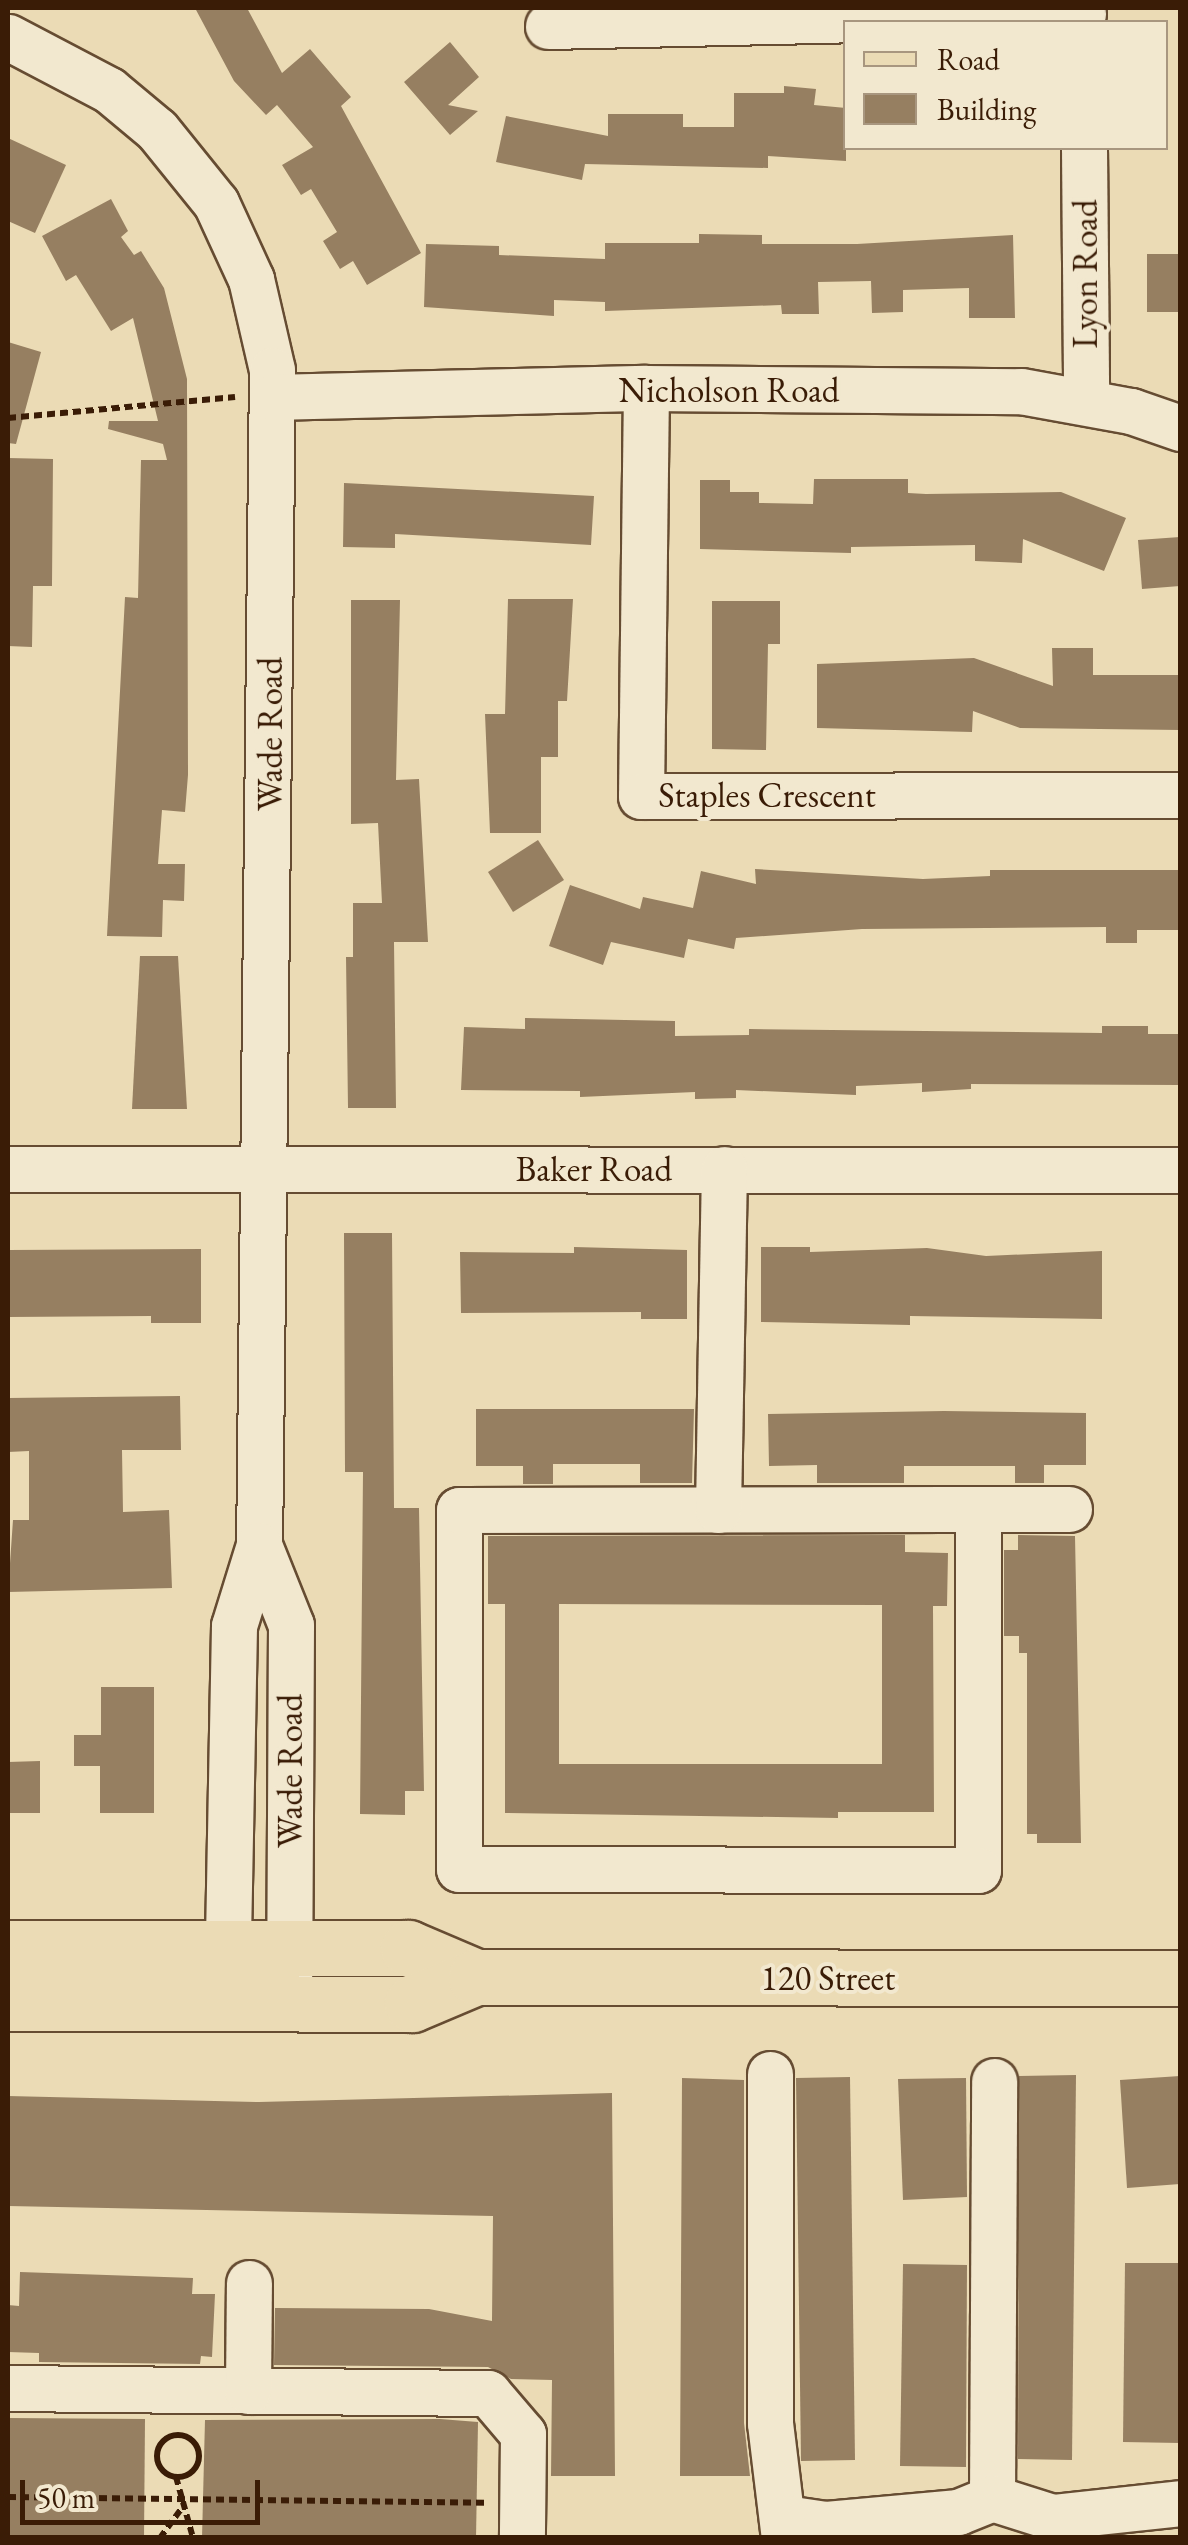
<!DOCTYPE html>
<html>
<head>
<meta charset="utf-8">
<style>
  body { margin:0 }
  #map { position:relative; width:1188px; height:2545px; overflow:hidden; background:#ebdbb5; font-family:"EB Garamond",serif }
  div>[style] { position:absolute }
  .building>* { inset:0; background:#967f61 }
  .path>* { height:6px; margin-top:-3px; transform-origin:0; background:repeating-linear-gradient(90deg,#3a1c06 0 8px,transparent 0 13px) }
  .path>.ring { margin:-3px; padding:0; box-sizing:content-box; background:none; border:6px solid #3a1c06; border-radius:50% }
  .roads { filter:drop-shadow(2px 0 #664c32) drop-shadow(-2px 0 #664c32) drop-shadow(0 2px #664c32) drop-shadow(0 -2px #664c32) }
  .minor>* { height:45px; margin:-22.5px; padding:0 22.5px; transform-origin:22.5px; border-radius:22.5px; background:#f2e8cf }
  .major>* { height:55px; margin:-27.5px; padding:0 27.5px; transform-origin:27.5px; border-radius:27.5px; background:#ebdbb5 }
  span { translate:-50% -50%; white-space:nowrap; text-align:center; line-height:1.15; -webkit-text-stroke:8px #f2e8cf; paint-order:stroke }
  .street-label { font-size:35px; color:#3a1c06 }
  .frame { position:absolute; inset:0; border:10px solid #3a1c06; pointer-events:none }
  .legend { position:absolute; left:843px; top:20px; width:325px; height:130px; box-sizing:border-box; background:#f2e8cf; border:2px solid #a8967f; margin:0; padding:12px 18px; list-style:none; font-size:30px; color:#3a1c06 }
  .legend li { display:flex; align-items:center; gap:20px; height:50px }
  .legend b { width:50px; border:2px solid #a8967f }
  .scale { position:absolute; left:20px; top:2480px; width:240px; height:45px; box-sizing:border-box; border:5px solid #3a1c06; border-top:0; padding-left:12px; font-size:30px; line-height:35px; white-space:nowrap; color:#3a1c06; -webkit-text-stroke:8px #f2e8cf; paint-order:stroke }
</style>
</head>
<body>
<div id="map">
  <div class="building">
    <i style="clip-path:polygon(195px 8px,247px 8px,282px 73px,310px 49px,351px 97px,341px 106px,421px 253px,367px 285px,353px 261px,340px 269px,323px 241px,337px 232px,311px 189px,301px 195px,282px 165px,313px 147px,277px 105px,266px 115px,234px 81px)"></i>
    <i style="clip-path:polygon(450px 42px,479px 77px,448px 105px,478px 111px,450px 135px,404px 82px)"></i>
    <i style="clip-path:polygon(784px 86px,816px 89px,814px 105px,846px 108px,846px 161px,768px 156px,768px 168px,585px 164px,582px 180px,496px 162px,506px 116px,608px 136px,608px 114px,683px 114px,683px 127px,734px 127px,734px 93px,784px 93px)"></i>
    <i style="clip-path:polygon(8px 138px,66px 165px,35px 233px,8px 221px)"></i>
    <i style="clip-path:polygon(111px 199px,128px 231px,121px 237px,134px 255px,141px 251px,164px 288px,187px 379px,188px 775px,185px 812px,162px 810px,158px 864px,185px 864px,184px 901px,163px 900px,162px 937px,107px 936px,125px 597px,138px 598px,141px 460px,167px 460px,163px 444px,108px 429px,109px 421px,158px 421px,133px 318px,111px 331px,76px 275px,66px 281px,42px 236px)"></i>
    <i style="clip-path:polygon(699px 234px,762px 235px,762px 244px,857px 244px,1013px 235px,1015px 318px,969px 318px,969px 288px,903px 290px,903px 312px,872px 313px,871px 281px,818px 282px,819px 314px,782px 314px,781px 305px,605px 311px,605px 302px,554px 300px,554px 316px,424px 307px,426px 244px,499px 246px,499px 255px,605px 259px,605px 243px,699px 243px)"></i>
    <i style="clip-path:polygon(1147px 254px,1180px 254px,1180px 312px,1147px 312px)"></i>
    <i style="clip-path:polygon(8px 342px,41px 352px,16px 444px,8px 443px)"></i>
    <i style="clip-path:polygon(8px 458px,53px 459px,52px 586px,33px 586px,32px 647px,8px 646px)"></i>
    <i style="clip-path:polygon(814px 479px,908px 479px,908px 493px,926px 494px,1061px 492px,1126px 518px,1104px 571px,1023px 539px,1022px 563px,975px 561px,975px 545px,851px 547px,851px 553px,700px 549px,700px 480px,730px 480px,730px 492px,759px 492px,759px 503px,813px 504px)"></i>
    <i style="clip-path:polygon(344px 483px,594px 496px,591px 545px,395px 534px,395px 548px,343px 547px)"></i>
    <i style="clip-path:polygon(1180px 537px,1180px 586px,1142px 589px,1138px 540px)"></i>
    <i style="clip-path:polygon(508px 599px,573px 599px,567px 701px,558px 701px,558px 757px,541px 757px,541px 833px,490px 833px,485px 714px,505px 714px)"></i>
    <i style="clip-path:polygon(351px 600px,400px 600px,396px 780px,419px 779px,428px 942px,394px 942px,396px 1108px,348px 1108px,346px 957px,353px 957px,353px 903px,382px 903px,378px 823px,351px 824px)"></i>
    <i style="clip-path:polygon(712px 601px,780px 601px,780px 644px,768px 644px,766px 750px,712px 749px)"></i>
    <i style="clip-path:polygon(1052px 648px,1093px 648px,1093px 675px,1180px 675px,1180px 730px,1020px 728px,973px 711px,972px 732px,817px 728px,817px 664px,974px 658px,1053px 686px)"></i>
    <i style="clip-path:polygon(538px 840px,564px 880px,513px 912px,488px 872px)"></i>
    <i style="clip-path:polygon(755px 869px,923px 879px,990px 876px,990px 870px,1180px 870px,1180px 930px,1137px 930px,1137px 943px,1106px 943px,1106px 927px,862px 929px,736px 938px,734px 949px,688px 939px,684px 958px,611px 942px,603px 965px,549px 946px,570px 885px,640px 909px,643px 897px,693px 908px,701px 871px,756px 884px)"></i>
    <i style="clip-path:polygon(140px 956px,178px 956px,187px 1109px,132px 1109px)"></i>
    <i style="clip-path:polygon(525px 1018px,675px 1021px,675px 1036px,749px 1035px,749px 1029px,1102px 1033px,1102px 1026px,1148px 1026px,1148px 1034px,1180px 1034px,1180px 1085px,971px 1084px,971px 1089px,922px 1092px,922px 1083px,856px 1086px,856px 1095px,736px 1090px,736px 1098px,695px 1099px,695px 1092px,580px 1097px,580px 1091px,461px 1090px,464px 1027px,525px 1029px)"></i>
    <i style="clip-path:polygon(344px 1233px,392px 1233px,394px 1508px,419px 1508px,424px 1791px,405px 1791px,405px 1815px,360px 1814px,363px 1472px,345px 1472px)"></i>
    <i style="clip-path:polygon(574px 1247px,687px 1250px,687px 1319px,641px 1319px,641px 1312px,461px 1313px,460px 1252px,574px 1253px)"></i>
    <i style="clip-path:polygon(761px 1247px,810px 1247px,810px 1252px,927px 1248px,986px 1256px,1102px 1251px,1102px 1319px,910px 1316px,910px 1325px,761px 1322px)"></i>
    <i style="clip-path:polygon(201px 1249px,201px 1323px,151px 1323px,151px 1316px,8px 1317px,8px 1250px)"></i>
    <i style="clip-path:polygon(180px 1396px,181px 1450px,122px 1450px,123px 1512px,169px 1510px,172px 1588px,8px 1592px,13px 1520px,29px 1520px,29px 1451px,8px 1452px,8px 1398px)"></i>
    <i style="clip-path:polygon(476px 1409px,694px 1409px,692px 1483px,640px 1483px,640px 1464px,553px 1464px,553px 1484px,523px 1484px,523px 1466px,476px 1466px)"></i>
    <i style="clip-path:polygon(944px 1411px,1086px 1413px,1086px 1465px,1044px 1465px,1044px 1483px,1015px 1483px,1015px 1466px,904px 1466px,904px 1483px,817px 1483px,817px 1465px,769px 1466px,768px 1414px)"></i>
    <i style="clip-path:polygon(evenodd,905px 1535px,905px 1552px,948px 1553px,947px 1606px,933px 1606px,934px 1812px,838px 1812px,838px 1818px,505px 1813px,505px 1604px,488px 1604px,488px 1536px,905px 1535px,559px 1604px,882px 1605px,882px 1764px,559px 1764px,559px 1604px)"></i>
    <i style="clip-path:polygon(1018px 1535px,1075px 1536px,1081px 1843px,1037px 1843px,1037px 1834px,1027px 1834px,1027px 1653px,1019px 1653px,1019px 1636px,1004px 1636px,1004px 1550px,1018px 1550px)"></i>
    <i style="clip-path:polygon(101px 1687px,154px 1687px,154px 1813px,100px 1813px,100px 1766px,74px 1766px,74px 1735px,101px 1735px)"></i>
    <i style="clip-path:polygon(40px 1761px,40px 1813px,8px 1813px,8px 1762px)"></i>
    <i style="clip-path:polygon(1076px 2075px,1072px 2460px,1018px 2459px,1019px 2076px)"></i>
    <i style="clip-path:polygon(1180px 2076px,1180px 2184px,1127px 2188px,1120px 2080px)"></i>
    <i style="clip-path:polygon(850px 2077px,855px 2460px,801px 2461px,796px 2078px)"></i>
    <i style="clip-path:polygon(682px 2078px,744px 2080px,744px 2423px,750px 2476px,680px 2476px)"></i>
    <i style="clip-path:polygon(966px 2078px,967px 2197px,903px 2200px,898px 2079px)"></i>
    <i style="clip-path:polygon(612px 2093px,615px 2476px,551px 2476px,552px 2380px,511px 2379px,488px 2367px,274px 2365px,275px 2308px,429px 2309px,492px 2321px,493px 2216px,8px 2206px,8px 2096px,259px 2102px)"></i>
    <i style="clip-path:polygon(1125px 2263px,1180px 2263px,1180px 2443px,1123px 2442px)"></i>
    <i style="clip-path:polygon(903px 2264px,967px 2265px,966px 2467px,900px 2466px)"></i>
    <i style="clip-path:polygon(20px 2272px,193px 2278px,192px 2294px,215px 2294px,212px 2357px,201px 2356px,200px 2364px,39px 2362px,39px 2353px,8px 2352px,8px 2305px,19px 2306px)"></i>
    <i style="clip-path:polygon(8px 2418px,145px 2419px,144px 2538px,8px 2538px)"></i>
    <i style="clip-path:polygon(440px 2419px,478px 2422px,476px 2538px,202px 2538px,205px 2420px)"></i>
  </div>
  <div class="path">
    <i style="left:8px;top:418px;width:228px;rotate:-5.3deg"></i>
    <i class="ring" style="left:157px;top:2435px;width:36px;height:36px"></i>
    <i style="left:176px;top:2477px;width:63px;rotate:74.4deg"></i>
    <i style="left:8px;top:2497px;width:478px;rotate:0.7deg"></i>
    <i style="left:160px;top:2538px;width:39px;rotate:-54deg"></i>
  </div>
  <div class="roads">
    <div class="minor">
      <i style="left:548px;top:26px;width:535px;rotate:-1.28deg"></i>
      <i style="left:8px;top:37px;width:114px;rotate:27.7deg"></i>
      <i style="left:109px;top:90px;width:62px;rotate:39.8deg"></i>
      <i style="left:157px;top:130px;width:94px;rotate:51.1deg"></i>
      <i style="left:216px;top:203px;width:84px;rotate:65.3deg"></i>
      <i style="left:251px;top:279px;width:93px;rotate:77deg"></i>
      <i style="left:272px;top:370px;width:1175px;rotate:90.63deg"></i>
      <i style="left:259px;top:1545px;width:85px;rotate:107.2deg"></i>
      <i style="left:234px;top:1626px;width:354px;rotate:91.1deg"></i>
      <i style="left:1084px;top:148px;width:253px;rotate:89.5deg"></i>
      <i style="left:646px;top:388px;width:408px;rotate:90.7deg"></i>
      <i style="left:641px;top:796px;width:539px;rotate:-0.11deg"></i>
      <i style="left:272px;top:397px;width:374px;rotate:-1.4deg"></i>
      <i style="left:646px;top:388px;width:375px;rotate:0.5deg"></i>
      <i style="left:1021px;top:391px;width:112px;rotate:10.3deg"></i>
      <i style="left:1131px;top:411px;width:52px;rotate:19.1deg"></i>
      <i style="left:8px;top:1169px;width:1172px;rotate:0.05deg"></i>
      <i style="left:978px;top:1509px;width:361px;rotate:90deg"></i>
      <i style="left:978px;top:1870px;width:519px;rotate:-179.89deg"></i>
      <i style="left:459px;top:1869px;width:359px;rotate:-90deg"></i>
      <i style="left:459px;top:1510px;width:519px;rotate:-0.11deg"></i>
      <i style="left:978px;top:1509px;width:91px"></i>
      <i style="left:718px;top:1510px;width:341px;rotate:-89deg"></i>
      <i style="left:259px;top:1545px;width:86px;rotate:68.2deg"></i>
      <i style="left:291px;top:1625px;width:357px;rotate:90.3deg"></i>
      <i style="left:770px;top:2074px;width:349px;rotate:90deg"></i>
      <i style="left:770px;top:2423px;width:116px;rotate:83.1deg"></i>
      <i style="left:8px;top:2388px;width:480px;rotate:0.6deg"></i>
      <i style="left:488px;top:2393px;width:54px;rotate:49.5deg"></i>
      <i style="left:523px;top:2434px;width:104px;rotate:90.6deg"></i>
      <i style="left:248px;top:2391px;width:108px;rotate:-89.5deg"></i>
      <i style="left:992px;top:2498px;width:417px;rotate:-89.7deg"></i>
      <i style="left:785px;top:2518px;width:41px;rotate:8.3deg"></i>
      <i style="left:826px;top:2524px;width:133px;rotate:-5.2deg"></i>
      <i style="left:958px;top:2512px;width:37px;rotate:-22deg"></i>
      <i style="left:992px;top:2498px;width:63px;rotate:17.6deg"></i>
      <i style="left:1052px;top:2517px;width:129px;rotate:-6.2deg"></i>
    </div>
    <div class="major">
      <i style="left:8px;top:1948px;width:400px"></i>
      <i style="left:408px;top:1948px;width:74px;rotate:23.1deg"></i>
      <i style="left:8px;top:2003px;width:404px;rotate:0.1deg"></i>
      <i style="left:412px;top:2004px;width:69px;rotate:-22.9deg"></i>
      <i style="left:476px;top:1977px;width:704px;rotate:0.08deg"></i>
    </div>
  </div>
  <div class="street-label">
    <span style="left:1085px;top:274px;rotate:-90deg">Lyon Road</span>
    <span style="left:729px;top:390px">Nicholson Road</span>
    <span style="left:270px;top:734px;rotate:-90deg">Wade Road</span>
    <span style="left:767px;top:795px">Staples Crescent</span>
    <span style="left:594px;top:1169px">Baker Road</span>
    <span style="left:290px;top:1771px;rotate:-90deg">Wade Road</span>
    <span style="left:828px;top:1978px">120 Street</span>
  </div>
  <div class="frame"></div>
  <ul class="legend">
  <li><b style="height:12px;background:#ebdbb5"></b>Road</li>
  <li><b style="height:28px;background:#967f61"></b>Building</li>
  </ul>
  <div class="scale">50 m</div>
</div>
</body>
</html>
